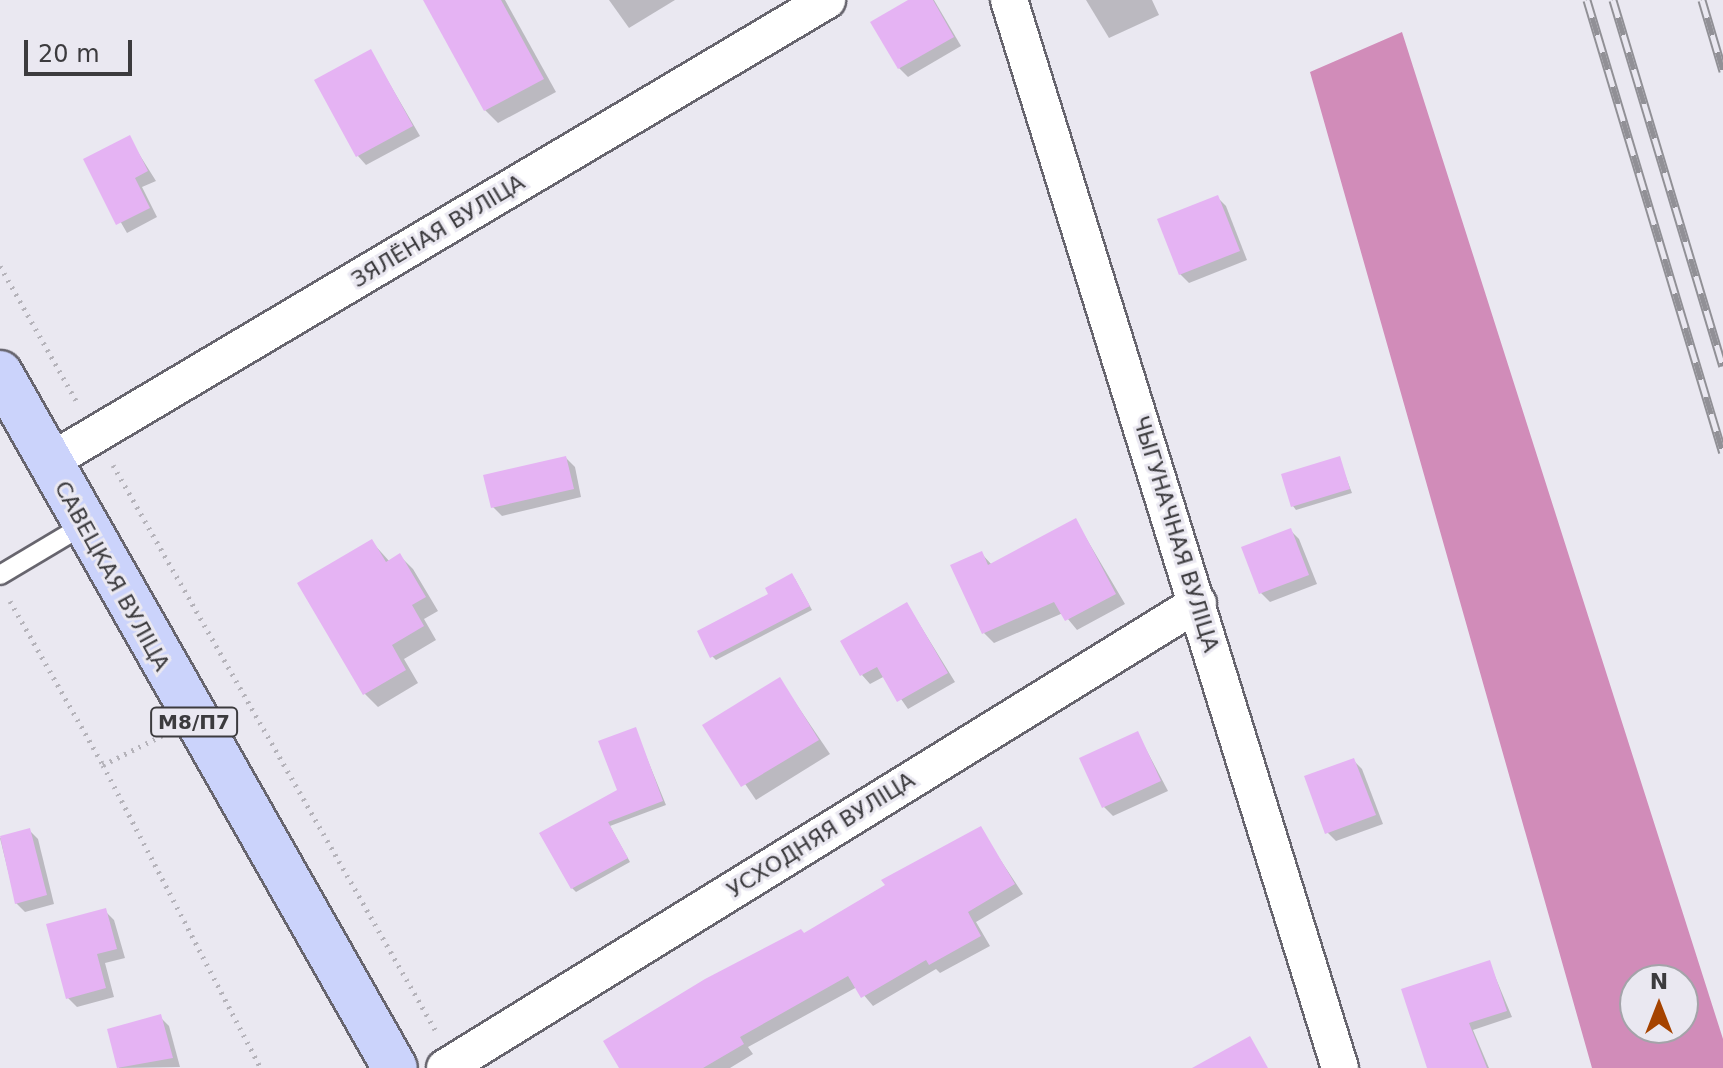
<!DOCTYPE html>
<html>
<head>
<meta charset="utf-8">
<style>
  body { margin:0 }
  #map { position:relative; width:1723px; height:1068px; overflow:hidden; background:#eae8f1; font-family:"DejaVu Sans",sans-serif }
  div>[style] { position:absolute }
  .forest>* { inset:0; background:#d18cb9 }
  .shadow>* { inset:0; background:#0003 }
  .building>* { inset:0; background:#e5b3f3 }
  .path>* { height:5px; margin-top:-2.5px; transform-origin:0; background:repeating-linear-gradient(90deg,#b5b3ba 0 2px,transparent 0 8px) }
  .roads { filter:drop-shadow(2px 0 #67656e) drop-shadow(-2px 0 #67656e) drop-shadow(0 2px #67656e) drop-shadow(0 -2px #67656e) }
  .service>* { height:18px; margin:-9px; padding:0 9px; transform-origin:9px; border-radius:9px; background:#fff }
  .minor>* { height:36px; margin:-18px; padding:0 18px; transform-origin:18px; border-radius:18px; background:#fff }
  .primary>* { height:44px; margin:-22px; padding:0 22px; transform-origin:22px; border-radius:22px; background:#cbd3fb }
  .rail>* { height:9px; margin-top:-4.5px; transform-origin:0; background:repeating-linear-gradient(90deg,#eae8f1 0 18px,#919096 0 36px); box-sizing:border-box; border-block:2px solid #919096 }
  span { translate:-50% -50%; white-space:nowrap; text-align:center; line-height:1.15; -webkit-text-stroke:6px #eae8f1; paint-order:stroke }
  .shield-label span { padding:2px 6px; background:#eae8f1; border:2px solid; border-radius:6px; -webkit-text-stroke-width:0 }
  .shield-label { font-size:20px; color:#3c3b3e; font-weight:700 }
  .street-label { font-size:22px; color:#3c3b3e }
  .north { position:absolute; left:1619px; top:964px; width:80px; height:80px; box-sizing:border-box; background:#eae8f1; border:2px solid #a4a3a9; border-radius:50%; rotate:0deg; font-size:22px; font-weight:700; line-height:32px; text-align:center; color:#3c3b3e }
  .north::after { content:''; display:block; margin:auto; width:28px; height:36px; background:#a54300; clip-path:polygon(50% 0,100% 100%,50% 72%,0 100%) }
  .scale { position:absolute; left:24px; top:40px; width:108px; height:36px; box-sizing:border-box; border:4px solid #3c3b3e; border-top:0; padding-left:10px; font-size:24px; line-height:28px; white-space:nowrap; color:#3c3b3e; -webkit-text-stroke:6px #eae8f1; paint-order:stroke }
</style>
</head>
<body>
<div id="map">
  <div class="forest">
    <i style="clip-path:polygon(evenodd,1402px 32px,1723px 1039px,1723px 1068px,1592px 1068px,1310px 72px,1402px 32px,1635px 980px,1683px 980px,1683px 1028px,1635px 1028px,1635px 980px)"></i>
  </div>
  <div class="shadow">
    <i style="clip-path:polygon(440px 0,505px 0,556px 92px,498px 123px,485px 110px)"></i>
    <i style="clip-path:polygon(609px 0,675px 0,629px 28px)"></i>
    <i style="clip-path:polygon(912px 0,934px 0,961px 46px,908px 77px,899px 68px)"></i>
    <i style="clip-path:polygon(1086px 0,1152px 0,1159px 15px,1109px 38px)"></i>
    <i style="clip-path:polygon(371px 52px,420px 136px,366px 165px,358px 156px)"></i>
    <i style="clip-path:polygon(129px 138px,156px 181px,142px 187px,157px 217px,127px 233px,85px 160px)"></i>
    <i style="clip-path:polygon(1217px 197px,1226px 206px,1247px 260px,1189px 283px,1180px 274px)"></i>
    <i style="clip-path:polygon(566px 458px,575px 467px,581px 497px,502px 516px,493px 507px)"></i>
    <i style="clip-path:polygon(1339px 459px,1352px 493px,1296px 510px,1293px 506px)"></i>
    <i style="clip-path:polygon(1076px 521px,1125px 604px,1077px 630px,1063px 613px,994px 643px,983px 632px,981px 553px,992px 565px)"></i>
    <i style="clip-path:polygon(1290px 530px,1299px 539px,1317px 584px,1270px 602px,1261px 593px)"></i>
    <i style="clip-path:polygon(372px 542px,390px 562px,400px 556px,413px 569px,438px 611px,424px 619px,436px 640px,404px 659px,418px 683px,378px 707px,365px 694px)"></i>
    <i style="clip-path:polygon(795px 579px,812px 610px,716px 660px,712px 656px)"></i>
    <i style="clip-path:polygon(907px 604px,955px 682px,908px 709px,885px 676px,870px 684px,862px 675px)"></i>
    <i style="clip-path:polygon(780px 680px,830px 754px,756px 800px,705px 725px)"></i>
    <i style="clip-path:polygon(635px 729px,666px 805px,610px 826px,630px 862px,576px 892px,572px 888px,619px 791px)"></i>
    <i style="clip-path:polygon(1138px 734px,1168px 791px,1113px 816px,1104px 807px)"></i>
    <i style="clip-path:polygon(1353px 760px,1362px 769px,1383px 824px,1336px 841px,1327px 832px)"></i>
    <i style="clip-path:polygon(980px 829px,1023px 894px,976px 922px,990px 946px,940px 973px,936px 969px,873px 1006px,857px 987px,748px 1047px,753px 1054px,730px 1068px,621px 1068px,804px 934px)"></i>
    <i style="clip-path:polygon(29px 830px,38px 839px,54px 904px,25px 912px,16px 903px,0 838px)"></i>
    <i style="clip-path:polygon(105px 911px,114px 920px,125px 958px,105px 963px,114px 997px,77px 1007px,68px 998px)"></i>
    <i style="clip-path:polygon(1489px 962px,1512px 1017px,1473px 1030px,1489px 1068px,1430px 1068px)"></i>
    <i style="clip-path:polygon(160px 1017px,169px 1026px,180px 1067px,119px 1068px,109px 1030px)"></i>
  </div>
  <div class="building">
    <i style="clip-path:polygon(423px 0,501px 0,544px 79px,484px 111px)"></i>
    <i style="clip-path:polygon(908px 0,933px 0,954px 37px,898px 69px,870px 22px)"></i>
    <i style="clip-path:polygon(371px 49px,413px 126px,356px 157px,314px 80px)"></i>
    <i style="clip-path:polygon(130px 135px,148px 171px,135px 178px,150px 208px,116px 225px,83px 159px)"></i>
    <i style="clip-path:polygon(1218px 195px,1240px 251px,1179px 275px,1157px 219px)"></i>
    <i style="clip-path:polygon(566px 456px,574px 489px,491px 508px,483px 475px)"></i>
    <i style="clip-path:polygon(1340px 456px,1350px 489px,1291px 507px,1281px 474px)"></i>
    <i style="clip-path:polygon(1076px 518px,1116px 594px,1065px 621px,1054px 602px,982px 634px,950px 565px,982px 551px,988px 565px)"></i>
    <i style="clip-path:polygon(1291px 528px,1309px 575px,1259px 594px,1241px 547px)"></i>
    <i style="clip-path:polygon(372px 539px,386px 562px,400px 553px,426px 597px,412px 605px,424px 626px,392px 645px,406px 670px,363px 695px,297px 583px)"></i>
    <i style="clip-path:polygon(792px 573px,810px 606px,710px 658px,697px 631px,768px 594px,765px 588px)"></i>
    <i style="clip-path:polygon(907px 602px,948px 673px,897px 702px,877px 667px,860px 676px,840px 641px)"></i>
    <i style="clip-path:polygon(780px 677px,819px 740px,741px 787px,702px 725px)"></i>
    <i style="clip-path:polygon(636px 727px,663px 801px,608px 822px,628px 858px,571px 889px,539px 833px,617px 790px,598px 741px)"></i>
    <i style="clip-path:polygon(1138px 731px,1161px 781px,1102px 808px,1079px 758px)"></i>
    <i style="clip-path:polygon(1354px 758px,1376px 815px,1325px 834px,1304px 776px)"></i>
    <i style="clip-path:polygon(981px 826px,1015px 884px,968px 912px,981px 936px,929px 965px,926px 960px,861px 998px,848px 976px,740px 1037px,744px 1044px,703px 1068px,619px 1068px,603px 1041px,705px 979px,801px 929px,804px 933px,885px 885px,881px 880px)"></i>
    <i style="clip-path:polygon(30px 828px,47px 895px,15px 904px,0 836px)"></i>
    <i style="clip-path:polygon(106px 908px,117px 949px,97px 954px,106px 988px,66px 999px,46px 924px)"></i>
    <i style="clip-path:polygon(1490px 960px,1507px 1011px,1469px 1023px,1487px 1068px,1427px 1068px,1401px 989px)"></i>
    <i style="clip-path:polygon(161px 1014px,173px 1058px,117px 1068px,107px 1029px)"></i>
    <i style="clip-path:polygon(1250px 1036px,1268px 1068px,1192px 1068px)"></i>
  </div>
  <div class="path">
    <i style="left:0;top:266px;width:159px;rotate:60.5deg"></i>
    <i style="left:113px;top:465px;width:654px;rotate:60.3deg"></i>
    <i style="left:10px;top:601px;width:189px;rotate:60.4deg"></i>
    <i style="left:103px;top:765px;width:342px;rotate:62.5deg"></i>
    <i style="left:103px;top:765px;width:67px;rotate:-26.6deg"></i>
  </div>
  <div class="roads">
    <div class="service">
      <i style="left:0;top:575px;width:98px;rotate:-30.8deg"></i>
    </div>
    <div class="minor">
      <i style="left:1009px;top:0;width:1118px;rotate:72.78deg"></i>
      <i style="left:49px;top:462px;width:905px;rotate:-30.7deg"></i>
      <i style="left:445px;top:1068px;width:885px;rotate:-31.7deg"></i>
    </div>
    <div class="primary">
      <i style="left:0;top:373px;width:799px;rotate:60.39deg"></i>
    </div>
  </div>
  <div class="rail">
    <i style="left:1587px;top:0;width:472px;rotate:73.3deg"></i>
    <i style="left:1613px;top:0;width:382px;rotate:73.3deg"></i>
    <i style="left:1702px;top:0;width:74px;rotate:73.5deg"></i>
  </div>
  <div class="shield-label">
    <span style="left:194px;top:722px">М8/П7</span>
  </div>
  <div class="street-label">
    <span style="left:438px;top:231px;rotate:-31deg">ЗЯЛЁНАЯ ВУЛІЦА</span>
    <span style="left:1176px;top:534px;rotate:73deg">ЧЫГУНАЧНАЯ ВУЛІЦА</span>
    <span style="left:112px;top:576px;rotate:61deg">САВЕЦКАЯ ВУЛІЦА</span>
    <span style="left:821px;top:835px;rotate:-32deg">УСХОДНЯЯ ВУЛІЦА</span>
  </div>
  <div class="north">N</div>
  <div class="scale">20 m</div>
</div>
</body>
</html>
